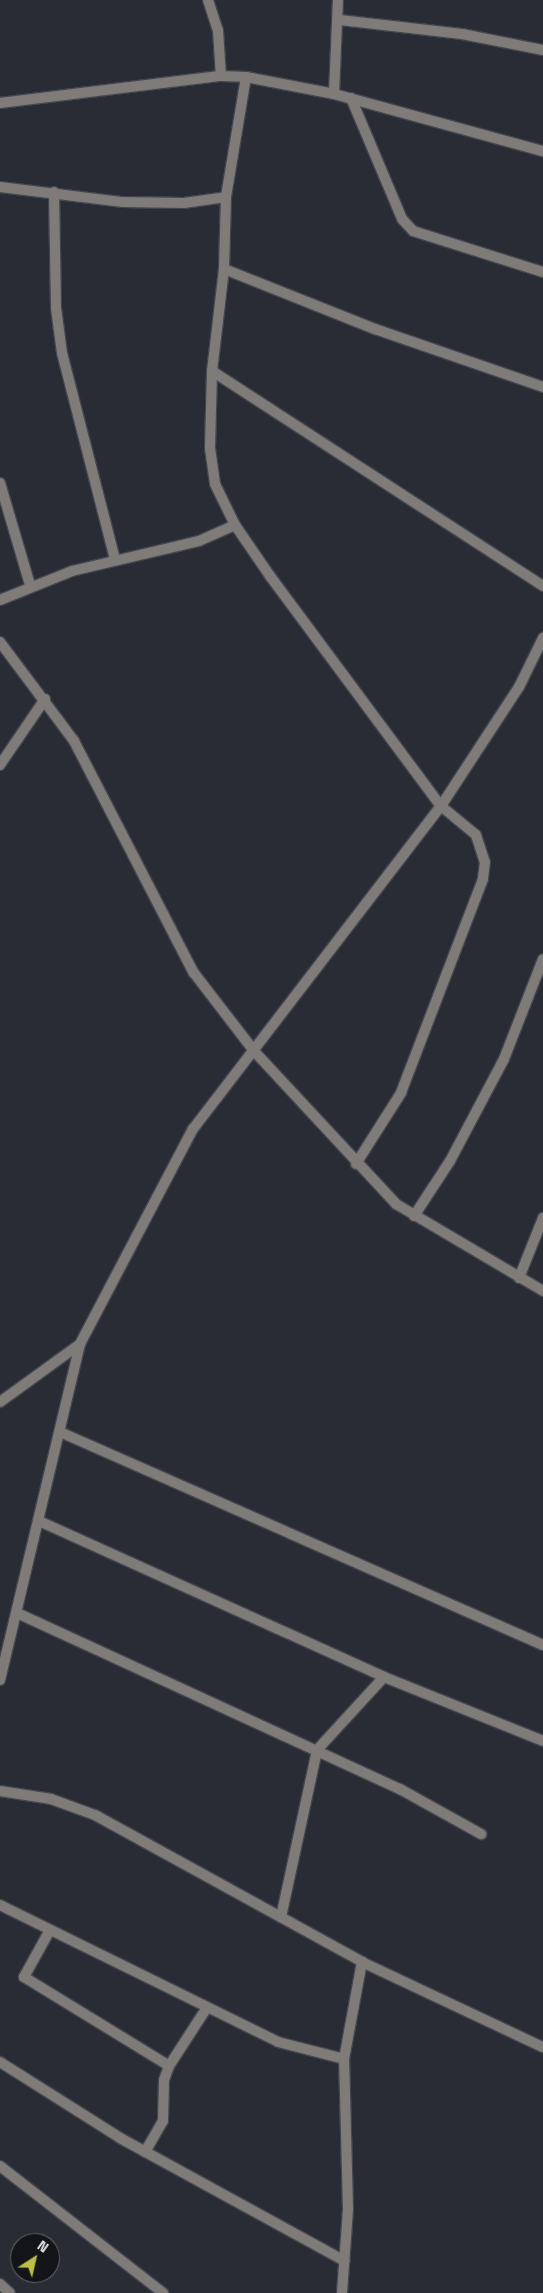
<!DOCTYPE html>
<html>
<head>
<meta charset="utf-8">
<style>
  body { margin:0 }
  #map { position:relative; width:543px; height:2293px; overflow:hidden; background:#292c34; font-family:"Space Grotesk",sans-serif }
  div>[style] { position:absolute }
  .roads { filter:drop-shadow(1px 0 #44474f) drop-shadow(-1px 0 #44474f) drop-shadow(0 1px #44474f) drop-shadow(0 -1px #44474f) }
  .minor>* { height:10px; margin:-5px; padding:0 5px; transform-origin:5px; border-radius:5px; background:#7f7b78 }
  span { translate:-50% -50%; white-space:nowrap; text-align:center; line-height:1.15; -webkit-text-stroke:5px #131418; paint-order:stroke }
  .north { position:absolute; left:10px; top:2233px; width:50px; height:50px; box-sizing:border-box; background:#131418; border:1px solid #696a6f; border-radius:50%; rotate:35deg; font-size:14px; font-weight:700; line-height:20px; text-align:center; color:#eaecf2 }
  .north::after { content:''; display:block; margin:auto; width:18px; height:22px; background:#bdbf43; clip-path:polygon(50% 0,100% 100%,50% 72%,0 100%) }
</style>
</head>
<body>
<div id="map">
  <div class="roads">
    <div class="minor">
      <i style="left:208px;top:0;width:32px;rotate:72deg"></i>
      <i style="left:218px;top:30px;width:46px;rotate:86.3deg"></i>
      <i style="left:340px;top:20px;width:123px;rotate:6.5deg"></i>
      <i style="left:462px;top:34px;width:83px;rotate:11.2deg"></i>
      <i style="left:246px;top:77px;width:122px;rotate:99.5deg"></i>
      <i style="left:226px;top:197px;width:72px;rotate:91.6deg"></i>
      <i style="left:224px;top:269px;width:103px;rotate:96.7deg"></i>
      <i style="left:212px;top:371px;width:77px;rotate:91.5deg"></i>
      <i style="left:210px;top:448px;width:36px;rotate:82deg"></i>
      <i style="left:215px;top:484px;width:46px;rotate:64deg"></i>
      <i style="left:235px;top:525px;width:62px;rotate:55.5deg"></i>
      <i style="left:270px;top:576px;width:287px;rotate:53.4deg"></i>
      <i style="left:441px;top:806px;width:45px;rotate:39.6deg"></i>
      <i style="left:476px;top:835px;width:28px;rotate:72deg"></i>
      <i style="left:485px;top:862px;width:17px;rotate:97deg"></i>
      <i style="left:483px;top:879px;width:229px;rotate:111deg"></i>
      <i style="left:401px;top:1093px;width:84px;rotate:122.4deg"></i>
      <i style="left:334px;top:94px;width:94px;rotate:-87.6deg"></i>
      <i style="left:351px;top:98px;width:131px;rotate:67.1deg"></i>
      <i style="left:402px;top:219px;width:16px;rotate:47deg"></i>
      <i style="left:413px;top:231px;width:136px;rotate:17.5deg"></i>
      <i style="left:0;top:103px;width:223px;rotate:-7deg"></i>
      <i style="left:221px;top:76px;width:25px;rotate:2deg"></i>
      <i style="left:246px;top:77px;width:90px;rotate:10.9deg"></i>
      <i style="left:334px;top:94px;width:217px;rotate:15.3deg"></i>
      <i style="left:0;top:187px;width:124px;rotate:7deg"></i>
      <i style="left:123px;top:202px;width:61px;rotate:0.9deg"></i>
      <i style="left:184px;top:203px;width:42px;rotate:-8.1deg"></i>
      <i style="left:54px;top:192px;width:116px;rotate:89deg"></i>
      <i style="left:56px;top:308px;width:45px;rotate:82.4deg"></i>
      <i style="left:62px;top:353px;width:213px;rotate:75.6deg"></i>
      <i style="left:224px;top:269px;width:162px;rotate:21.7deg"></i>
      <i style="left:375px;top:329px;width:178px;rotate:19deg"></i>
      <i style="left:212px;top:371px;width:395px;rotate:33deg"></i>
      <i style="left:0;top:483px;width:106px;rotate:73.6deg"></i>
      <i style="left:0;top:600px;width:78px;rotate:-21.9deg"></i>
      <i style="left:72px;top:571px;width:130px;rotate:-13.3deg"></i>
      <i style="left:199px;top:541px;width:39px;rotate:-24deg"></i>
      <i style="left:0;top:642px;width:124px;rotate:53.2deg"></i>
      <i style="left:74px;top:741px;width:261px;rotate:62.7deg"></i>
      <i style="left:194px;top:973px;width:98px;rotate:52.4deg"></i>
      <i style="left:254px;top:1051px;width:209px;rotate:47.1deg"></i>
      <i style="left:396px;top:1204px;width:171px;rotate:30.6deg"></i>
      <i style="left:0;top:765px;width:80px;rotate:-55.7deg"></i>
      <i style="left:414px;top:1216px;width:66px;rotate:-56.8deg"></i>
      <i style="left:450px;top:1161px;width:115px;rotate:-62.1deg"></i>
      <i style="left:504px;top:1059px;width:107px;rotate:-68.7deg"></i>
      <i style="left:519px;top:1278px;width:65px;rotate:-68.2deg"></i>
      <i style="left:0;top:1402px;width:99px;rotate:-35.9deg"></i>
      <i style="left:80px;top:1344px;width:243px;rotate:-62.3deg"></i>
      <i style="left:193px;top:1129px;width:407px;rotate:-52.5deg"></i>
      <i style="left:441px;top:806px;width:142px;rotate:-56.8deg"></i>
      <i style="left:519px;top:687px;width:55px;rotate:-63.9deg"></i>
      <i style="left:60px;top:1432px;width:528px;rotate:23.8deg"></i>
      <i style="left:39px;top:1521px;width:379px;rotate:24.3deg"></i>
      <i style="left:384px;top:1677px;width:171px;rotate:21.9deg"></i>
      <i style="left:17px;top:1613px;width:422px;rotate:24.7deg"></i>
      <i style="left:400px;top:1789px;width:93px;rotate:29.1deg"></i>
      <i style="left:0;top:1680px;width:345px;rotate:-76.6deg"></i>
      <i style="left:0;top:1791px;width:52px;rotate:8.9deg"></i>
      <i style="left:51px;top:1799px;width:47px;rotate:20deg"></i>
      <i style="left:95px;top:1815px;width:305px;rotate:28.8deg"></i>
      <i style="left:362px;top:1962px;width:200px;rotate:25.2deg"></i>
      <i style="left:0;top:1905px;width:310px;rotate:26.2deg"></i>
      <i style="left:278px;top:2042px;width:68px;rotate:14.4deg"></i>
      <i style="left:281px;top:1917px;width:171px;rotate:-77.8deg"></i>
      <i style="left:317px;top:1750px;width:99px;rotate:-47.5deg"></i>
      <i style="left:50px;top:1930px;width:54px;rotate:119deg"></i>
      <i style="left:24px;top:1977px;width:170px;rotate:31.5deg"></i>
      <i style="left:0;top:2062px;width:142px;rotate:32.3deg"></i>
      <i style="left:120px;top:2138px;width:256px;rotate:28.7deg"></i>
      <i style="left:145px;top:2152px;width:36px;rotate:-60deg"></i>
      <i style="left:163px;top:2121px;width:41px;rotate:-88.6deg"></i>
      <i style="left:164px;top:2080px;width:15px;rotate:-70deg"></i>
      <i style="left:169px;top:2066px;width:68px;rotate:-57deg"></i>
      <i style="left:0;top:2166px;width:207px;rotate:37.9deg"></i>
      <i style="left:0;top:2284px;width:13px;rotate:42deg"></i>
      <i style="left:342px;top:2293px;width:84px;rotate:-85.9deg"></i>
      <i style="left:348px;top:2209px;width:150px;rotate:-91.5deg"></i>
      <i style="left:344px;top:2059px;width:99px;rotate:-79.5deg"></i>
    </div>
  </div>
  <div class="north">N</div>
</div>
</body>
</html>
